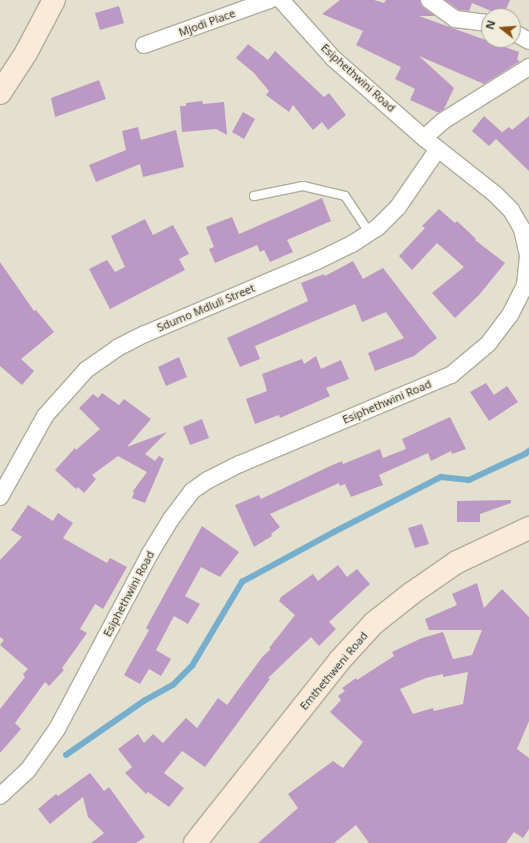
<!DOCTYPE html>
<html>
<head>
<meta charset="utf-8">
<style>
  body { margin:0 }
  #map { position:relative; width:529px; height:843px; overflow:hidden; background:#e4e0cf; font-family:"Noto Sans",sans-serif }
  div>[style] { position:absolute }
  .stream>* { height:5.5px; margin:-2.75px; padding:0 2.75px; transform-origin:2.75px; border-radius:2.75px; background:#76aece }
  .building>* { inset:0; background:#bc98c5 }
  .roads { filter:drop-shadow(1px 0 #b1ad9d) drop-shadow(-1px 0 #b1ad9d) drop-shadow(0 1px #b1ad9d) drop-shadow(0 -1px #b1ad9d) }
  .lane>* { height:8px; margin:-4px; padding:0 4px; transform-origin:4px; border-radius:4px; background:#fff }
  .street>* { height:16px; margin:-8px; padding:0 8px; transform-origin:8px; border-radius:8px; background:#fff }
  .secondary>* { height:22px; margin:-11px; padding:0 11px; transform-origin:11px; border-radius:11px; background:#fcead8 }
  span { translate:-50% -50%; white-space:nowrap; text-align:center; line-height:1.15; -webkit-text-stroke:3.5px #f1eddc; paint-order:stroke }
  .street-label { font-size:11px; color:#393831 }
  .north { position:absolute; left:481px; top:8px; width:40px; height:40px; box-sizing:border-box; background:#f1eddc; border:1px solid #a7a598; border-radius:50%; rotate:287deg; font-size:11px; font-weight:700; line-height:16px; text-align:center; color:#393831 }
  .north::after { content:''; display:block; margin:auto; width:14px; height:18px; background:#8c4f11; clip-path:polygon(50% 0,100% 100%,50% 72%,0 100%) }
</style>
</head>
<body>
<div id="map">
  <div class="stream">
    <i style="left:66px;top:755px;width:95px;rotate:-34.7deg"></i>
    <i style="left:144px;top:701px;width:33px;rotate:-29deg"></i>
    <i style="left:173px;top:685px;width:27px;rotate:-45deg"></i>
    <i style="left:192px;top:666px;width:98px;rotate:-59.2deg"></i>
    <i style="left:242px;top:582px;width:105px;rotate:-28.5deg"></i>
    <i style="left:334px;top:532px;width:120px;rotate:-27.2deg"></i>
    <i style="left:441px;top:477px;width:28px;rotate:6deg"></i>
    <i style="left:469px;top:480px;width:62px;rotate:-24.9deg"></i>
    <i style="left:525px;top:454px;width:5px;rotate:-37deg"></i>
  </div>
  <div class="building">
    <i style="clip-path:polygon(340px 0,374px 0,384px 3px,386px 0,420px 0,423px 7px,435px 16px,419px 16px,519px 52px,517px 60px,520px 61px,484px 84px,419px 56px,454px 88px,444px 109px,439px 113px,410px 100px,415px 89px,395px 79px,401px 67px,356px 45px,363px 31px,322px 14px)"></i>
    <i style="clip-path:polygon(445px 0,510px 0,503px 16px,472px 3px,469px 11px,459px 10px)"></i>
    <i style="clip-path:polygon(119px 6px,124px 23px,100px 30px,95px 13px)"></i>
    <i style="clip-path:polygon(248px 44px,268px 60px,275px 51px,324px 97px,329px 93px,346px 115px,328px 130px,322px 122px,313px 130px,293px 105px,289px 112px,266px 95px,269px 91px,254px 73px,236px 58px)"></i>
    <i style="clip-path:polygon(99px 80px,106px 99px,55px 117px,51px 98px)"></i>
    <i style="clip-path:polygon(202px 101px,203px 104px,224px 102px,227px 135px,216px 129px,182px 132px,180px 106px,186px 106px,186px 103px)"></i>
    <i style="clip-path:polygon(243px 112px,255px 119px,244px 139px,232px 132px)"></i>
    <i style="clip-path:polygon(484px 116px,502px 132px,500px 134px,509px 127px,512px 130px,529px 116px,529px 171px,496px 139px,489px 146px,472px 131px)"></i>
    <i style="clip-path:polygon(138px 127px,141px 140px,176px 130px,184px 167px,143px 177px,140px 164px,96px 182px,89px 165px,126px 150px,122px 131px)"></i>
    <i style="clip-path:polygon(322px 198px,331px 221px,287px 240px,293px 252px,270px 262px,264px 250px,260px 252px,257px 245px,215px 263px,209px 249px,214px 247px,206px 227px,232px 217px,239px 234px)"></i>
    <i style="clip-path:polygon(439px 209px,455px 223px,457px 221px,476px 239px,475px 240px,505px 263px,479px 295px,455px 318px,432px 293px,464px 267px,437px 243px,412px 270px,399px 256px,425px 228px,422px 226px)"></i>
    <i style="clip-path:polygon(145px 219px,153px 235px,173px 225px,189px 254px,179px 259px,185px 270px,110px 309px,89px 269px,107px 260px,115px 272px,125px 267px,111px 236px)"></i>
    <i style="clip-path:polygon(353px 261px,363px 279px,383px 268px,437px 338px,414px 356px,375px 371px,368px 353px,404px 338px,386px 312px,362px 322px,355px 304px,255px 346px,260px 359px,240px 367px,227px 338px,308px 301px,301px 283px,324px 274px,325px 276px)"></i>
    <i style="clip-path:polygon(0 262px,34px 311px,36px 310px,54px 332px,21px 359px,34px 371px,22px 385px,0 366px)"></i>
    <i style="clip-path:polygon(316px 356px,321px 369px,341px 360px,349px 379px,326px 388px,330px 396px,280px 418px,279px 415px,255px 424px,246px 399px,267px 391px,262px 374px,302px 359px,304px 364px)"></i>
    <i style="clip-path:polygon(179px 357px,187px 377px,166px 386px,158px 367px)"></i>
    <i style="clip-path:polygon(486px 383px,494px 395px,507px 386px,518px 402px,489px 421px,470px 392px)"></i>
    <i style="clip-path:polygon(102px 393px,119px 405px,124px 399px,151px 419px,127px 447px,167px 432px,145px 454px,155px 461px,159px 456px,164px 459px,145px 503px,132px 498px,134px 493px,133px 491px,147px 472px,118px 456px,92px 475px,96px 479px,84px 493px,78px 487px,76px 489px,55px 470px,75px 448px,76px 450px,100px 429px,79px 408px,93px 394px,98px 398px)"></i>
    <i style="clip-path:polygon(450px 417px,466px 449px,452px 454px,451px 451px,431px 461px,428px 453px,379px 475px,383px 485px,351px 497px,345px 484px,340px 486px,339px 483px,270px 514px,280px 527px,271px 534px,272px 536px,254px 547px,235px 505px,259px 495px,261px 499px,328px 467px,342px 461px,343px 464px,380px 449px,383px 458px,406px 449px,402px 439px)"></i>
    <i style="clip-path:polygon(202px 419px,209px 438px,190px 445px,183px 427px)"></i>
    <i style="clip-path:polygon(511px 500px,511px 503px,480px 514px,480px 522px,457px 522px,457px 501px)"></i>
    <i style="clip-path:polygon(28px 505px,53px 521px,58px 513px,73px 523px,63px 538px,107px 563px,110px 558px,127px 567px,103px 609px,95px 604px,80px 629px,87px 633px,62px 668px,64px 670px,49px 686px,45px 682px,15px 723px,21px 729px,0 753px,0 709px,25px 677px,23px 674px,28px 669px,0 645px,4px 640px,0 637px,0 560px,22px 537px,11px 530px)"></i>
    <i style="clip-path:polygon(422px 524px,429px 544px,415px 548px,408px 528px)"></i>
    <i style="clip-path:polygon(202px 526px,239px 552px,220px 577px,201px 567px,185px 596px,200px 604px,188px 624px,174px 616px,156px 650px,171px 659px,161px 676px,149px 669px,140px 684px,124px 675px,149px 630px,146px 628px)"></i>
    <i style="clip-path:polygon(338px 565px,347px 577px,357px 569px,370px 584px,329px 622px,336px 629px,319px 646px,311px 637px,268px 678px,270px 679px,205px 767px,182px 751px,164px 773px,184px 788px,169px 807px,148px 792px,146px 794px,125px 773px,132px 767px,118px 749px,138px 734px,144px 743px,153px 734px,163px 743px,186px 718px,197px 728px,218px 698px,227px 705px,263px 656px,271px 649px,269px 648px,295px 615px,279px 601px,281px 597px,313px 574px,318px 581px)"></i>
    <i style="clip-path:polygon(evenodd,477px 583px,484px 608px,502px 589px,529px 617px,529px 721px,517px 749px,529px 758px,529px 829px,523px 838px,514px 832px,506px 843px,369px 843px,356px 825px,334px 843px,258px 843px,298px 808px,288px 794px,333px 761px,343px 768px,363px 742px,330px 712px,341px 700px,338px 696px,345px 691px,342px 688px,356px 678px,357px 680px,394px 656px,392px 652px,422px 638px,443px 632px,453px 659px,472px 655px,482px 630px,429px 630px,425px 619px,457px 605px,452px 594px,477px 583px,468px 672px,463px 704px,434px 711px,433px 708px,413px 714px,400px 689px,426px 678px,443px 674px,443px 677px,468px 672px)"></i>
    <i style="clip-path:polygon(90px 773px,104px 791px,109px 787px,145px 837px,136px 843px,91px 843px,104px 833px,88px 817px,83px 797px,50px 824px,38px 809px,56px 794px,58px 796px)"></i>
  </div>
  <div class="roads">
    <div class="lane">
      <i style="left:254px;top:196px;width:50px;rotate:-11.5deg"></i>
      <i style="left:303px;top:186px;width:43px;rotate:13.4deg"></i>
      <i style="left:345px;top:196px;width:43px;rotate:56.3deg"></i>
    </div>
    <div class="street">
      <i style="left:429px;top:0;width:32px;rotate:36deg"></i>
      <i style="left:455px;top:19px;width:34px;rotate:7deg"></i>
      <i style="left:513px;top:32px;width:18px;rotate:29deg"></i>
      <i style="left:144px;top:45px;width:134px;rotate:-19.7deg"></i>
      <i style="left:424px;top:138px;width:25px;rotate:-42deg"></i>
      <i style="left:443px;top:121px;width:102px;rotate:-32.1deg"></i>
      <i style="left:0;top:497px;width:93px;rotate:-60.9deg"></i>
      <i style="left:45px;top:416px;width:62px;rotate:-48.3deg"></i>
      <i style="left:86px;top:370px;width:38px;rotate:-35deg"></i>
      <i style="left:117px;top:348px;width:31px;rotate:-27deg"></i>
      <i style="left:145px;top:334px;width:187px;rotate:-23deg"></i>
      <i style="left:317px;top:261px;width:39px;rotate:-26deg"></i>
      <i style="left:352px;top:244px;width:30px;rotate:-33deg"></i>
      <i style="left:377px;top:228px;width:30px;rotate:-45deg"></i>
      <i style="left:398px;top:207px;width:70px;rotate:-55.4deg"></i>
      <i style="left:0;top:796px;width:38px;rotate:-43deg"></i>
      <i style="left:28px;top:770px;width:50px;rotate:-54.7deg"></i>
      <i style="left:57px;top:729px;width:197px;rotate:-62.1deg"></i>
      <i style="left:149px;top:555px;width:42px;rotate:-58.6deg"></i>
      <i style="left:171px;top:519px;width:35px;rotate:-53deg"></i>
      <i style="left:192px;top:491px;width:19px;rotate:-35deg"></i>
      <i style="left:208px;top:480px;width:36px;rotate:-27deg"></i>
      <i style="left:240px;top:464px;width:229px;rotate:-22.9deg"></i>
      <i style="left:451px;top:375px;width:48px;rotate:-40deg"></i>
      <i style="left:488px;top:344px;width:36px;rotate:-53deg"></i>
      <i style="left:510px;top:315px;width:34px;rotate:-63deg"></i>
      <i style="left:525px;top:285px;width:30px;rotate:-84deg"></i>
      <i style="left:528px;top:255px;width:27px;rotate:-103deg"></i>
      <i style="left:522px;top:229px;width:22px;rotate:-120deg"></i>
      <i style="left:511px;top:210px;width:23px;rotate:-135deg"></i>
      <i style="left:495px;top:194px;width:90px;rotate:-141.7deg"></i>
      <i style="left:424px;top:138px;width:121px;rotate:-138.7deg"></i>
      <i style="left:333px;top:58px;width:78px;rotate:-131.9deg"></i>
    </div>
    <div class="secondary">
      <i style="left:0;top:93px;width:48px;rotate:-57deg"></i>
      <i style="left:26px;top:53px;width:60px;rotate:-62.2deg"></i>
      <i style="left:195px;top:843px;width:232px;rotate:-51.6deg"></i>
      <i style="left:339px;top:661px;width:52px;rotate:-47.4deg"></i>
      <i style="left:374px;top:623px;width:48px;rotate:-38.3deg"></i>
      <i style="left:412px;top:593px;width:55px;rotate:-34.6deg"></i>
      <i style="left:457px;top:562px;width:80px;rotate:-25.3deg"></i>
    </div>
  </div>
  <div class="street-label">
    <span style="left:207px;top:23px;rotate:-20deg">Mjodi Place</span>
    <span style="left:358px;top:78px;rotate:42deg">Esiphethwini Road</span>
    <span style="left:206px;top:308px;rotate:-23deg">Sdumo Mdluli Street</span>
    <span style="left:387px;top:402px;rotate:-23deg">Esiphethwini Road</span>
    <span style="left:129px;top:594px;rotate:-62deg">Esiphethwini Road</span>
    <span style="left:334px;top:671px;rotate:-50deg">Emthethweni Road</span>
  </div>
  <div class="north">N</div>
</div>
</body>
</html>
